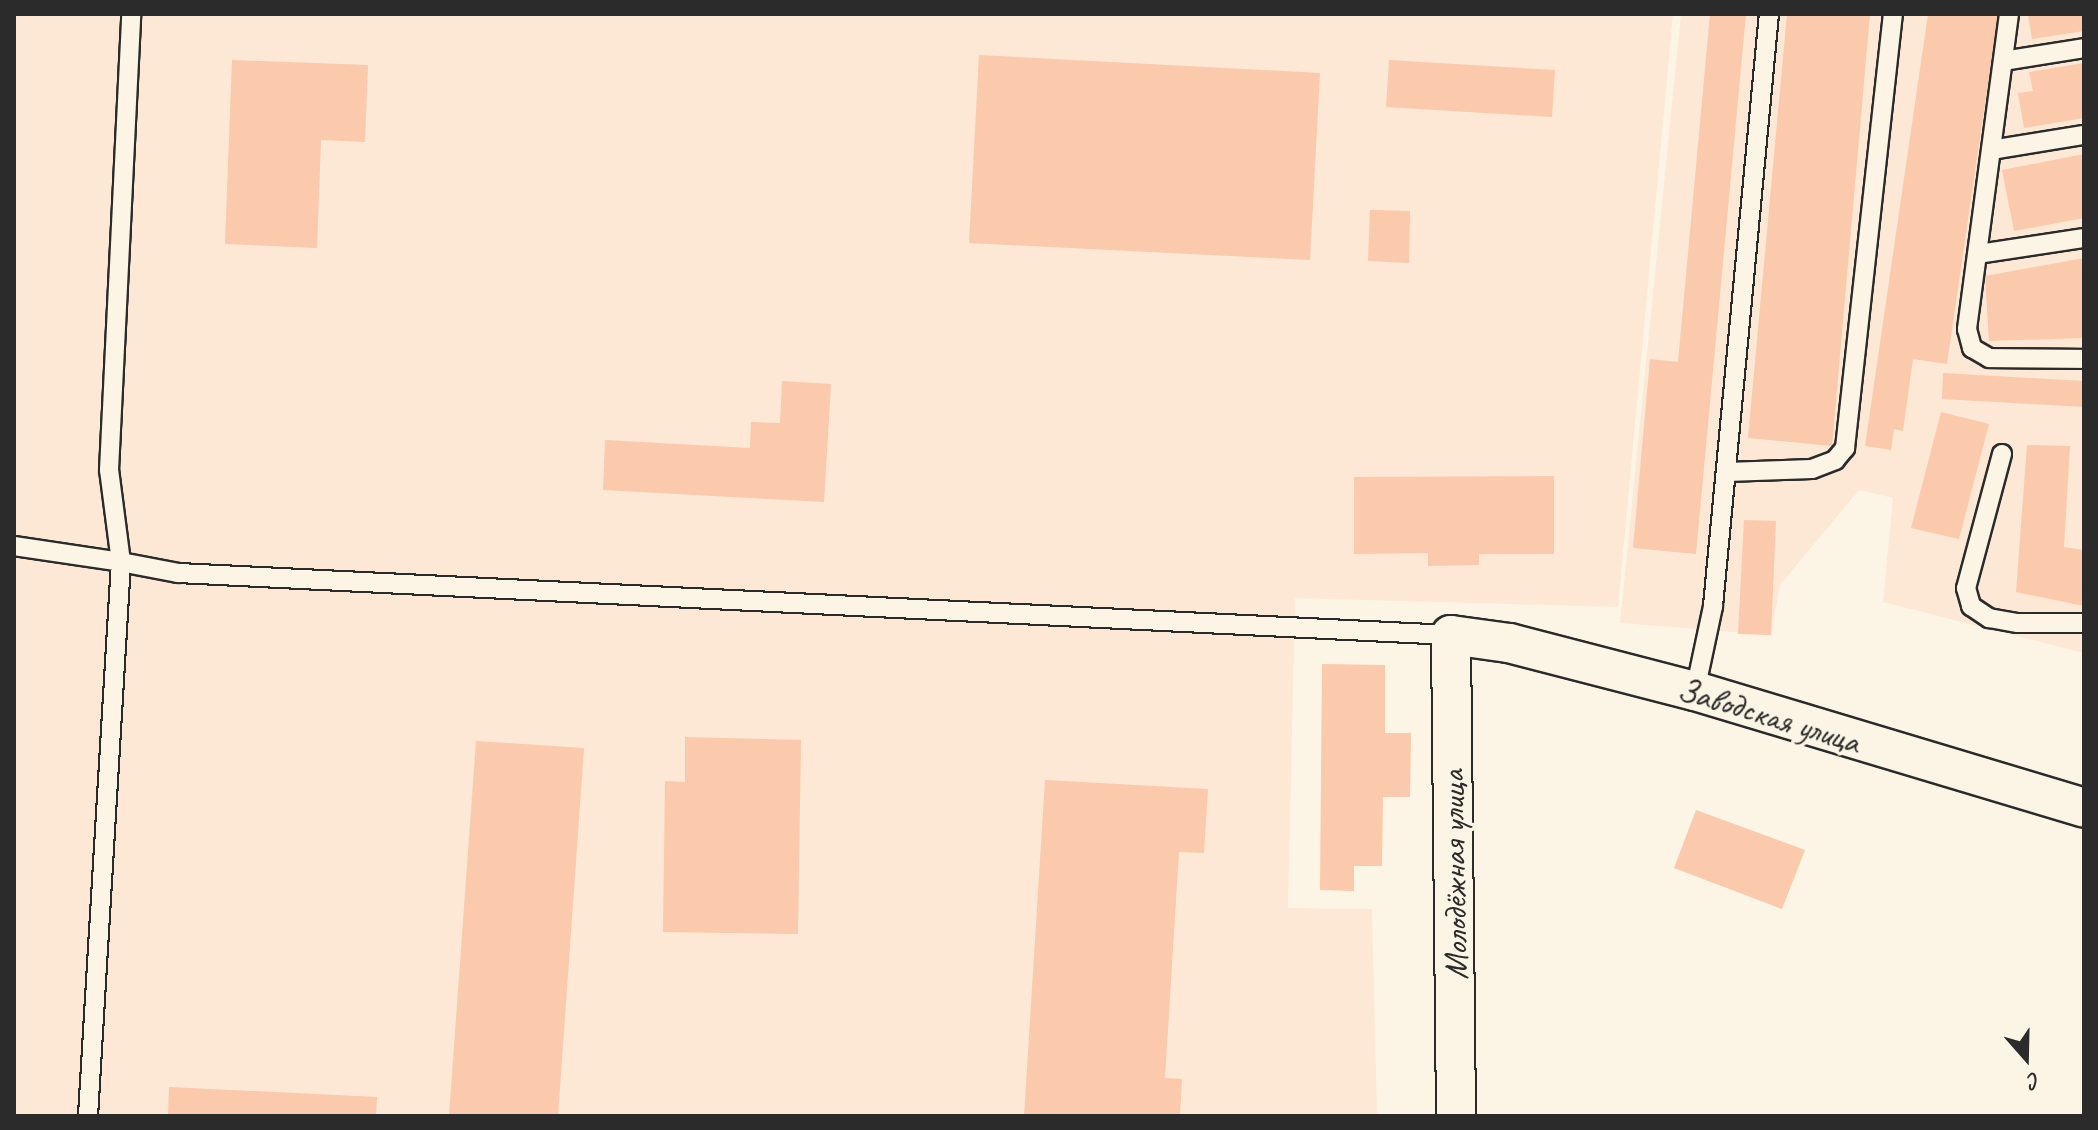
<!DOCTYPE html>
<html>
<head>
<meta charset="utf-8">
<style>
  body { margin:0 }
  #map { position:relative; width:2098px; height:1130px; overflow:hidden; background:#fcf5e5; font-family:Caveat,sans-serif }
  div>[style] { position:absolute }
  .built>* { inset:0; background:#fce8d4 }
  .building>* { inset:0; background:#fbc9ab }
  .roads { filter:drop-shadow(2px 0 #2b2b2b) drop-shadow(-2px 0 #2b2b2b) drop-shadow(0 2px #2b2b2b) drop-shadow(0 -2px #2b2b2b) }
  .lane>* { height:18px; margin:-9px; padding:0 9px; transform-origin:9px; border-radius:9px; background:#fcf5e5 }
  .street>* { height:38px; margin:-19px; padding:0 19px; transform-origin:19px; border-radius:19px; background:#fcf5e5 }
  span { translate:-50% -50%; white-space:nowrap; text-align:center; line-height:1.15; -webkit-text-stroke:7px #fcf5e5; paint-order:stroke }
  .street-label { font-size:34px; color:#2b2b2b }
  .frame { position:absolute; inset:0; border:16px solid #2b2b2b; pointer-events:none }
  .north { position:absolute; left:1986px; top:1018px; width:80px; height:80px; -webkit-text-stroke:6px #fcf5e5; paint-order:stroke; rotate:160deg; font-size:22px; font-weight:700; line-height:32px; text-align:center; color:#2b2b2b }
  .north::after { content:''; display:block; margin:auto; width:28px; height:36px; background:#2b2b2b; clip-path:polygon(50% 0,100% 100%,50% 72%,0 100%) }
</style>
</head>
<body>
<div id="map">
  <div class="built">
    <i style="clip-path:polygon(14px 14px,1673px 14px,1618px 607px,1295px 598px,1288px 908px,1372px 909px,1377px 1116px,14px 1116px)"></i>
    <i style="clip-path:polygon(1681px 14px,2084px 14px,2084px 653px,1883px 602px,1893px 498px,1859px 490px,1780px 585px,1771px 635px,1620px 623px)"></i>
  </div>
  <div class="building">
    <i style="clip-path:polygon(1710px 14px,1746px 14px,1696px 554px,1633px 548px,1650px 359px,1678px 362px)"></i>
    <i style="clip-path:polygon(1787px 14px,1870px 14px,1832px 446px,1748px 438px)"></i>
    <i style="clip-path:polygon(1928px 14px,1998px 14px,1947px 364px,1913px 359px,1903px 431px,1894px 429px,1891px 450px,1865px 446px)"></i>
    <i style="clip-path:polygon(2028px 14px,2084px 14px,2084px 31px,2032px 39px)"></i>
    <i style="clip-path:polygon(979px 55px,1320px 73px,1310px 260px,969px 243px)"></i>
    <i style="clip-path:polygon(232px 60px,368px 65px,365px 142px,321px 140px,317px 248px,225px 244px)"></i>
    <i style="clip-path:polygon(1389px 60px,1555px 70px,1552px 117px,1386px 107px)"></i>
    <i style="clip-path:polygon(2084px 63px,2084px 118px,2024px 128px,2018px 93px,2033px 91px,2029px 72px)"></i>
    <i style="clip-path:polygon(2084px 154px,2084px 218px,2014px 231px,2002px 170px)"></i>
    <i style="clip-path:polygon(1370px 210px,1410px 211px,1409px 263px,1368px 261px)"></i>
    <i style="clip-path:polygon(2084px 258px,2084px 338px,1989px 341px,1985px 276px)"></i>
    <i style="clip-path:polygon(1943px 373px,2084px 381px,2084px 407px,1942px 399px)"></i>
    <i style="clip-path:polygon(782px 381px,831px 384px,824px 502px,603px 490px,605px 440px,750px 448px,751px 422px,780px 423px)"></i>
    <i style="clip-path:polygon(1941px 412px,1989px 424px,1959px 539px,1911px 528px)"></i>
    <i style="clip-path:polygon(2027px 445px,2070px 446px,2064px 547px,2084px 550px,2084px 606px,2016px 592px)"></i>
    <i style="clip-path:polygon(1554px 476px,1554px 554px,1479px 554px,1479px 565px,1428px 566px,1428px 553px,1354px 554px,1354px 477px)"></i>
    <i style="clip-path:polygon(1744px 520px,1776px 521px,1771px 635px,1738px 634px)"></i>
    <i style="clip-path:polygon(1322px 664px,1385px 665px,1385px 733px,1411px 733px,1410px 797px,1383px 797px,1382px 866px,1354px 866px,1354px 891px,1320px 890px)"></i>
    <i style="clip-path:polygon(685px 737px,801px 740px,798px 934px,663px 932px,665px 781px,685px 782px)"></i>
    <i style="clip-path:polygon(476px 741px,584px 748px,558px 1116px,449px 1116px)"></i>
    <i style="clip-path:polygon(1045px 780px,1208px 789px,1204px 853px,1179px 852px,1165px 1078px,1182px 1079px,1180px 1116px,1024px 1116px)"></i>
    <i style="clip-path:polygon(1696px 810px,1805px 850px,1782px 909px,1674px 868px)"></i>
    <i style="clip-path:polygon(169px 1087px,377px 1097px,376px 1116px,168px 1116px)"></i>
  </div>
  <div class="roads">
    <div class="lane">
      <i style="left:2009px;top:14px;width:318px;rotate:97.6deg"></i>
      <i style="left:1967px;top:329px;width:20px;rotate:75deg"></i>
      <i style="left:1972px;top:348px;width:20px;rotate:30deg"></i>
      <i style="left:1989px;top:358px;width:95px;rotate:0.6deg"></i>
      <i style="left:2003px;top:61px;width:82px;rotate:-9.1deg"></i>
      <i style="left:1991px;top:150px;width:94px;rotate:-9.2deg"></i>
      <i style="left:1978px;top:254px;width:107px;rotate:-8.6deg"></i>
      <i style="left:2002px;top:454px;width:139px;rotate:105deg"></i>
      <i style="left:1966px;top:588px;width:19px;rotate:74deg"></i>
      <i style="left:1971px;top:606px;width:22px;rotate:34deg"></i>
      <i style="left:1989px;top:618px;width:29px;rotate:10deg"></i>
      <i style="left:2018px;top:623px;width:66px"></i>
      <i style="left:1727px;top:472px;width:85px;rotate:-2deg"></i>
      <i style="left:1812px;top:469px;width:25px;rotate:-21deg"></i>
      <i style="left:1835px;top:460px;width:16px;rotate:-50deg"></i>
      <i style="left:1845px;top:448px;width:437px;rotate:-83.7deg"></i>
      <i style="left:14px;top:546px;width:108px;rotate:8.5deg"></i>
      <i style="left:121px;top:562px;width:93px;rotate:-97.4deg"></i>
      <i style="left:109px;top:470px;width:457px;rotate:-87.2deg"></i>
      <i style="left:1695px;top:691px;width:87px;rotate:-78deg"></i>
      <i style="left:1713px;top:606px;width:595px;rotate:-84.6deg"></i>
      <i style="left:88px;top:1116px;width:555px;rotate:-86.59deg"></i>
      <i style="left:121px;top:562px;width:58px;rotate:10.9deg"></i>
      <i style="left:178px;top:573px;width:1275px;rotate:2.79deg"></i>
    </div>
    <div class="street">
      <i style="left:1456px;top:1116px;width:481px;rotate:-90.6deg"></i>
      <i style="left:1451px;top:635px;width:59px;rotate:7.9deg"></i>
      <i style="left:1509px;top:643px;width:192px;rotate:14.5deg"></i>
      <i style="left:1695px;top:691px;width:406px;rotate:16.7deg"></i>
    </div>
  </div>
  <div class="street-label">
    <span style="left:1769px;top:715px;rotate:17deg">Заводская улица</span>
    <span style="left:1454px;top:875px;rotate:-91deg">Молодёжная улица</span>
  </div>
  <div class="frame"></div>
  <div class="north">С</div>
</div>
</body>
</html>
